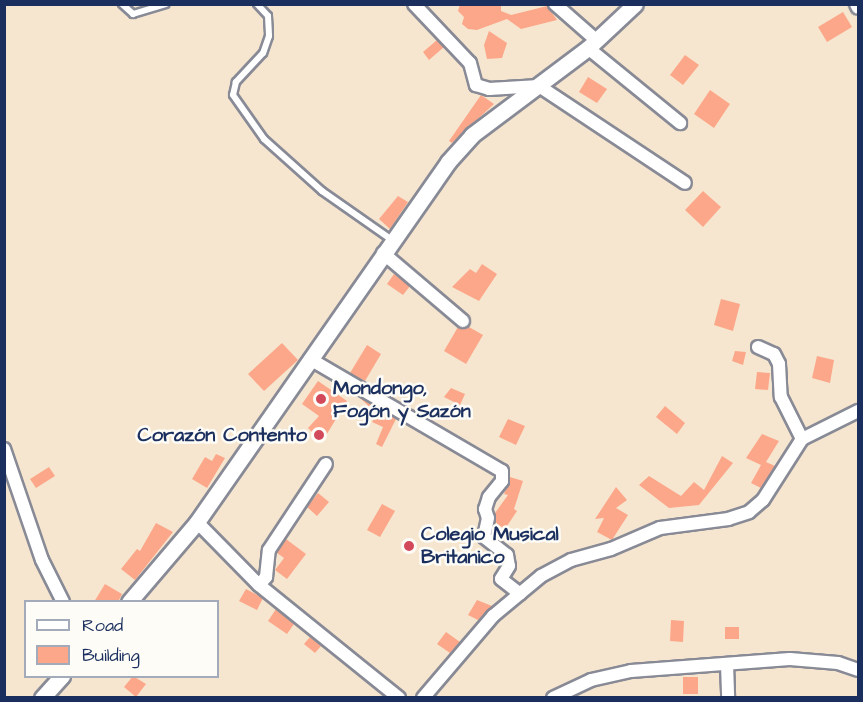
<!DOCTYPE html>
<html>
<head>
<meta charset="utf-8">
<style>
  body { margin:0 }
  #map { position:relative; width:863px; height:702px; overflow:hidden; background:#f6e6cf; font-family:"Architects Daughter",sans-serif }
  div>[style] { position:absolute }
  .building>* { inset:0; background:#fca78a }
  .roads { filter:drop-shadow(2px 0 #888a96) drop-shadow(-2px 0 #888a96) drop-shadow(0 2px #888a96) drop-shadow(0 -2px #888a96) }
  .service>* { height:6px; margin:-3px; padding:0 3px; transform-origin:3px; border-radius:3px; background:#fff }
  .minor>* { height:12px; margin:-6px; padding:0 6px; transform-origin:6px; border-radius:6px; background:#fff }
  .tertiary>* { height:15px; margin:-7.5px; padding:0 7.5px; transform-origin:7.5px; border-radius:7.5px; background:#fff }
  .dots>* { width:16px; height:16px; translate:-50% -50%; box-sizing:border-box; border:3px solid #fdfcf7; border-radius:50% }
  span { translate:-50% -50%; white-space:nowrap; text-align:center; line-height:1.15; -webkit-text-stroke:5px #fdfcf7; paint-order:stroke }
  .poi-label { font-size:20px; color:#1b2f5e; font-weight:700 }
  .left { translate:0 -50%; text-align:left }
  .right { translate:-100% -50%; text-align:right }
  .frame { position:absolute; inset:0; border:6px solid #1b2f5e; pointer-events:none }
  .legend { position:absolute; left:24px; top:600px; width:195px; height:78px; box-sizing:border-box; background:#fdfcf7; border:2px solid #a3aaba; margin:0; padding:8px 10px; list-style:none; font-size:18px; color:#1b2f5e }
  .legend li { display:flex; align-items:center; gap:12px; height:30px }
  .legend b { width:30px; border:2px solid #a3aaba }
</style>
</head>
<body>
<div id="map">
  <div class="building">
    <i style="clip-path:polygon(460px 4px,501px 4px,501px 11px,511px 15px,547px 6px,557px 20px,521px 29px,507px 19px,477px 30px,468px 29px,462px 24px,464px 17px,458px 11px)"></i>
    <i style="clip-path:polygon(843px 12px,852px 27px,827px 42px,818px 27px)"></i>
    <i style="clip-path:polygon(489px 31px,507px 43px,502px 58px,487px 59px,484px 45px)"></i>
    <i style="clip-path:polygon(437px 40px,444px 47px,429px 60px,423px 52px)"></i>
    <i style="clip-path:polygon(685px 55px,699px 65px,683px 85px,670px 75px)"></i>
    <i style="clip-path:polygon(588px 77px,607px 89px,597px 103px,579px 92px)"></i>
    <i style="clip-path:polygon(710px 90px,730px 104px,714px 128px,694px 114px)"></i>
    <i style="clip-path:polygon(481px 95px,494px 104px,452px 143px,449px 141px)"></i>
    <i style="clip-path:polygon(703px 191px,721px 207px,703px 227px,685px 210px)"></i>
    <i style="clip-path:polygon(398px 196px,408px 202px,390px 229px,379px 219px)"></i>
    <i style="clip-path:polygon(482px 264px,497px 274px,479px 301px,452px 287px,470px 269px,476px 273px)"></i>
    <i style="clip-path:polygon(394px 274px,410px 286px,403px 295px,387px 284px)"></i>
    <i style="clip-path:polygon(721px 299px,740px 304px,733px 331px,714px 325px)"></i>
    <i style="clip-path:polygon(458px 327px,469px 327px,483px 335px,466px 364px,444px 351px)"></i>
    <i style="clip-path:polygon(282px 343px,298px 360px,264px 391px,248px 374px)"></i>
    <i style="clip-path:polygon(367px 345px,381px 354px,365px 381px,350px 373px)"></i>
    <i style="clip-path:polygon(735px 351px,746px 352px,743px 365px,732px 361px)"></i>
    <i style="clip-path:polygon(817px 356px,834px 360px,830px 383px,812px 378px)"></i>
    <i style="clip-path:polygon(757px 372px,770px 373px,768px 390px,755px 389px)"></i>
    <i style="clip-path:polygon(318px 381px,347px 401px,322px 442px,308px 428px,319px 416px,302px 404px)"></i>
    <i style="clip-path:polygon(451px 388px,465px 394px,460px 405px,444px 397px)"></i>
    <i style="clip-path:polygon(359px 397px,396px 419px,382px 447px,376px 444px,383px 427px,372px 422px,377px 414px)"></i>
    <i style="clip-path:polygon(665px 406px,685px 423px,677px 434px,656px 417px)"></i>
    <i style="clip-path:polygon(508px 419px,525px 426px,516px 445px,499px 437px)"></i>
    <i style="clip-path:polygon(762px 434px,779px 441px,766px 462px,775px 466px,761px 488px,751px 483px,761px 465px,746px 458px)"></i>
    <i style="clip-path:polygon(216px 454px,225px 458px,207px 488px,192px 479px,205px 457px,212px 461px)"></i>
    <i style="clip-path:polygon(722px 456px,733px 463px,699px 505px,669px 508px,639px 485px,649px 476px,681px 496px,694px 482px,704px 490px)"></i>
    <i style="clip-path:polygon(49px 467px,55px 476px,36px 488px,30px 479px)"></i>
    <i style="clip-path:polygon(510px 477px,523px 481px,514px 509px,517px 511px,505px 529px,495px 523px,495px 513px,508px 495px,504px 494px)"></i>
    <i style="clip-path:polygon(616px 487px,627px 500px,616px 508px,628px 515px,612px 540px,597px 532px,604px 518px,595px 519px)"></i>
    <i style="clip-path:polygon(318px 493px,329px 502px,317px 516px,307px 507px)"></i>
    <i style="clip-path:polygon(382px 504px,395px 511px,380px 537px,367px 530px)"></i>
    <i style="clip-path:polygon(156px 523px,173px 532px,135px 580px,121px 569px,137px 549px,140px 551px)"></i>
    <i style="clip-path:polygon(286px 539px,306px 554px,287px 579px,275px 570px,284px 558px,277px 553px)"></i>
    <i style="clip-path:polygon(105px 584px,122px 594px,118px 602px,94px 602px)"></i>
    <i style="clip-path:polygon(246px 589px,263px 598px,257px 610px,239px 601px)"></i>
    <i style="clip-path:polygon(477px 600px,492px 606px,478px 620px,468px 615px)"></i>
    <i style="clip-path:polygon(276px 609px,294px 624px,287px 634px,268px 621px)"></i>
    <i style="clip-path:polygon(671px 620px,684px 621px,683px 642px,670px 641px)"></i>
    <i style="clip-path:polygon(725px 627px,739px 627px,739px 639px,725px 639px)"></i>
    <i style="clip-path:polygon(446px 632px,460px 642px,450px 653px,437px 644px)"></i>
    <i style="clip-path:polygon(310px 637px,321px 646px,315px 653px,304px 644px)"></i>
    <i style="clip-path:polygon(133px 676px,146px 684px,136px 697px,124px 687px)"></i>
    <i style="clip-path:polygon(683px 677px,698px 677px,698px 694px,683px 694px)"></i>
  </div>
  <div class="roads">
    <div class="service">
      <i style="left:122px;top:4px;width:15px;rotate:42deg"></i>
      <i style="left:133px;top:14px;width:34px;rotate:-17deg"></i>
      <i style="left:257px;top:4px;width:16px;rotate:47deg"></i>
      <i style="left:268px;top:16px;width:20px;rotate:87deg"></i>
      <i style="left:269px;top:36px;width:18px;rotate:109deg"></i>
      <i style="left:263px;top:53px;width:40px;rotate:133deg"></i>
      <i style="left:236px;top:82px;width:13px;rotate:103deg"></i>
      <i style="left:233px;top:95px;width:54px;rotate:54.8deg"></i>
      <i style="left:264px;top:139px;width:78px;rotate:41.9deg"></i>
      <i style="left:322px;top:191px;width:85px;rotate:35deg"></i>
    </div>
    <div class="minor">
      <i style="left:414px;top:4px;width:81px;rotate:46.5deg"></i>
      <i style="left:470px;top:63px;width:23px;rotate:75deg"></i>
      <i style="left:476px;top:85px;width:14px;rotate:17deg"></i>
      <i style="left:489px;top:89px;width:50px;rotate:-3.4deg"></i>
      <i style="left:539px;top:86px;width:175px;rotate:33.6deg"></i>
      <i style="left:555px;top:4px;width:55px;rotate:41.3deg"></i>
      <i style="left:856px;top:4px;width:4px;rotate:63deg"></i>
      <i style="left:588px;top:48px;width:119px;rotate:39.2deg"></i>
      <i style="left:383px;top:253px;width:105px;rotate:40.4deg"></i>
      <i style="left:758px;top:347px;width:17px;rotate:24deg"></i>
      <i style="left:774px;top:354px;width:11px;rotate:63deg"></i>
      <i style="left:779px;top:364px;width:33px;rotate:87deg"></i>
      <i style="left:781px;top:397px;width:47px;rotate:63.4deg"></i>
      <i style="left:310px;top:359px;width:222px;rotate:30.3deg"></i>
      <i style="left:502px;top:471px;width:10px;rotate:90deg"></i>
      <i style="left:502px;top:481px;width:21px;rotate:129deg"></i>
      <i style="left:489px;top:497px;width:13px;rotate:108deg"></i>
      <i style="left:485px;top:509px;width:9px;rotate:72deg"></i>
      <i style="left:488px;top:518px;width:19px;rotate:102deg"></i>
      <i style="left:484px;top:537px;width:29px;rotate:38deg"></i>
      <i style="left:507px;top:555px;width:11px;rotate:80deg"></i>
      <i style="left:509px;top:566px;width:15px;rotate:122deg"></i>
      <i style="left:501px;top:579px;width:24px;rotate:38deg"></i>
      <i style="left:4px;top:449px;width:117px;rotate:71.1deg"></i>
      <i style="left:42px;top:560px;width:47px;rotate:63.4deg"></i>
      <i style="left:197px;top:522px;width:88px;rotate:45.5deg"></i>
      <i style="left:259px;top:585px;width:180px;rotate:38.9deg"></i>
      <i style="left:259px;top:585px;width:11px;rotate:-49deg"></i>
      <i style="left:266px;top:577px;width:27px;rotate:-84deg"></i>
      <i style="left:269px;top:550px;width:103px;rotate:-56.5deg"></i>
      <i style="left:727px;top:664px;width:34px;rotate:88deg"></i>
      <i style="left:423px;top:698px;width:108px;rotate:-49.5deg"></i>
      <i style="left:493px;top:616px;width:62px;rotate:-39.8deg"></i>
      <i style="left:541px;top:576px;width:34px;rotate:-28deg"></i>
      <i style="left:571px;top:560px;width:41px;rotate:-15.4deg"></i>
      <i style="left:611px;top:549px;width:53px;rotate:-23.2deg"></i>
      <i style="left:660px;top:528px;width:69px;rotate:-7.5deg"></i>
      <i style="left:728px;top:519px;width:22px;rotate:-18deg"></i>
      <i style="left:749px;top:512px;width:18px;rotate:-41deg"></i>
      <i style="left:763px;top:500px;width:72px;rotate:-57.4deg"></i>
      <i style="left:802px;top:439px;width:63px;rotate:-26.6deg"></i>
      <i style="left:553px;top:698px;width:42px;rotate:-25.3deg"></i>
      <i style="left:591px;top:680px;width:41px;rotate:-12.7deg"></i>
      <i style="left:631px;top:671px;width:159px;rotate:-4.3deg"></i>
      <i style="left:790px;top:659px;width:48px;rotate:4.8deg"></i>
      <i style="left:838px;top:663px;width:21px;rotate:19deg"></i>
    </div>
    <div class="tertiary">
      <i style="left:129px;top:602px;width:105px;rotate:-49.6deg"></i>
      <i style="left:197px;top:522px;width:439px;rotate:-55.1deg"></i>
      <i style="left:448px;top:162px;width:36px;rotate:-48deg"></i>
      <i style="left:472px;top:135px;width:145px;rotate:-36.9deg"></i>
      <i style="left:588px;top:48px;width:64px;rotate:-43.1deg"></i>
      <i style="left:42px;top:698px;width:30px;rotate:-48deg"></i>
    </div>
  </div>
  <div class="dots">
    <i style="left:321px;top:399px;background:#d1495b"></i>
    <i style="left:319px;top:435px;background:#d1495b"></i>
    <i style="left:409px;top:546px;background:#d1495b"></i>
  </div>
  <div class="poi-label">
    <span class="left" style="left:333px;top:400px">Mondongo,<br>Fogón y Sazón</span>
    <span class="right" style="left:307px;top:435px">Corazón Contento</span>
    <span class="left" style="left:421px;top:546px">Colegio Musical<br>Britanico</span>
  </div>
  <div class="frame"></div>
  <ul class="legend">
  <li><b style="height:8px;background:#fff"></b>Road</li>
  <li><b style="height:16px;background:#fca78a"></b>Building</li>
  </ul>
</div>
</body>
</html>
